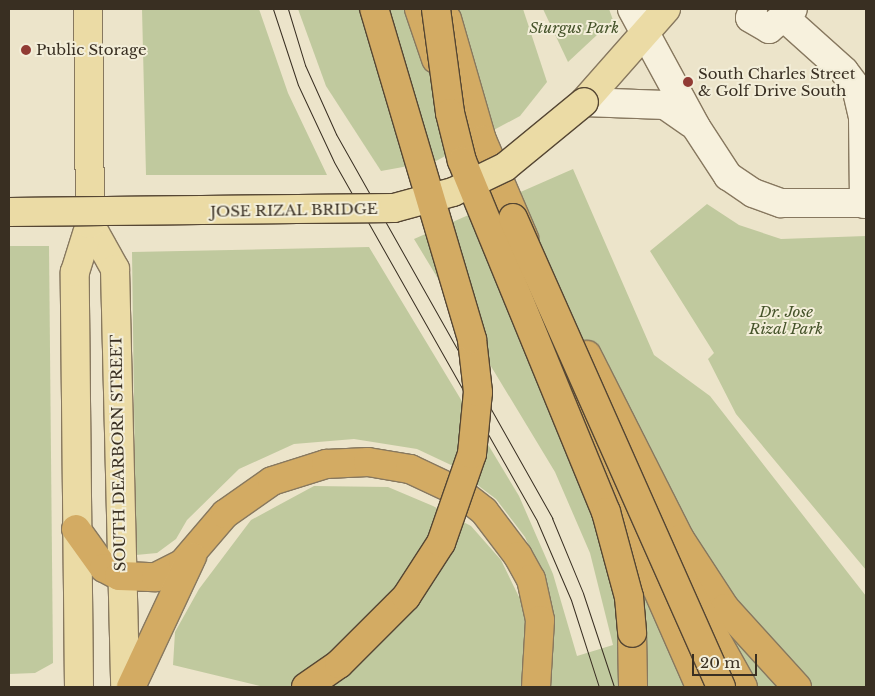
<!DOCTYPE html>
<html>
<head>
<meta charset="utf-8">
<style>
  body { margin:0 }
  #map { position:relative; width:875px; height:696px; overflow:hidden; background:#ece4ca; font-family:"Libre Baskerville",serif }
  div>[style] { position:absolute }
  .green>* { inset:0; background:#c0c99e }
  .roads { filter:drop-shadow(1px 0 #87785f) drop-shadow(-1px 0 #87785f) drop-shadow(0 1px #87785f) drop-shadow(0 -1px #87785f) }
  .minor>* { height:28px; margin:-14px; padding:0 14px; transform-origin:14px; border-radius:14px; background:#f7f1dd }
  .major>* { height:28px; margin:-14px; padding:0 14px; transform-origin:14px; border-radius:14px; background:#ebdba5 }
  .highway>* { height:28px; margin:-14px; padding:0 14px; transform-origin:14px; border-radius:14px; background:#d3ab63 }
  .tram>* { height:1px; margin:-0.5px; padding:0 0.5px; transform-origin:0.5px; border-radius:0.5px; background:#392f22 }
  .bridges { filter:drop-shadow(1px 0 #554633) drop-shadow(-1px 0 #554633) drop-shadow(0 1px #554633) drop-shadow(0 -1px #554633) }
  .major-bridge>* { height:28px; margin:-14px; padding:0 14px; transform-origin:14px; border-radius:14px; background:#ebdba5 }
  .highway-bridge>* { height:28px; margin:-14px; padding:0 14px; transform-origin:14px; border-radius:14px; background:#d3ab63 }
  .dots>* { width:14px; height:14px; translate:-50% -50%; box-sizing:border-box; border:2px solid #f3eed9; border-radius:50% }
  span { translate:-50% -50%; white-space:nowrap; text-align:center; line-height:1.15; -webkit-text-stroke:4px #f3eed9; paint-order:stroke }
  .park-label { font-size:15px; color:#45532a; font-style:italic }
  .poi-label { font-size:15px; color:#392f22 }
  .left { translate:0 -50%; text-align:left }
  .street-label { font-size:15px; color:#392f22 }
  .frame { position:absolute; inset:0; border:10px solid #392f22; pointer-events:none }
  .scale { position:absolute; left:692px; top:654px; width:65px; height:22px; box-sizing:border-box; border:2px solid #392f22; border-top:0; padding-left:6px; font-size:15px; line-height:18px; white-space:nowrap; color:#392f22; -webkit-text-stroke:4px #f3eed9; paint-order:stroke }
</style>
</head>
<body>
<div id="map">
  <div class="green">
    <i style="clip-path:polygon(142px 9px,259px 9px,288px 93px,327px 175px,146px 175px)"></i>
    <i style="clip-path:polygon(298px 9px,523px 9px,547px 82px,520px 116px,436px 161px,381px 171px,326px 86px)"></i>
    <i style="clip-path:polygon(543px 9px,609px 9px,613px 20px,568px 62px)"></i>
    <i style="clip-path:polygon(573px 169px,654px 355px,710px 396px,866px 596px,866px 687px,264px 687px,173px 665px,175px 632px,199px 589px,251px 520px,314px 486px,388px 487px,433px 506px,471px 526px,501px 560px,519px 597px,547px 587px,525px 537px,496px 499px,451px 465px,417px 449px,354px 439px,294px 444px,239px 469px,187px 520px,176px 539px,157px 553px,136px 555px,132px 252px,369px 247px,519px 496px,553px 574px,577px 656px,613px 645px,590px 553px,555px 472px,414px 239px)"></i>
    <i style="clip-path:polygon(707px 204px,739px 225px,781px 239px,866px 236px,866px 570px,736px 414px,708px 359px,714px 353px,650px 251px)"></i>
    <i style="clip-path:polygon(9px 246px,49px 246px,53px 663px,35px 673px,9px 674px)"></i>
  </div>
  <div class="roads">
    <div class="minor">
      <i style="left:632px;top:9px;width:134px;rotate:61.5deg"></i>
      <i style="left:696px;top:127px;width:59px;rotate:56.9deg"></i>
      <i style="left:728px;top:176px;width:30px;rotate:34deg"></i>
      <i style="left:753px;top:193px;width:30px;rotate:20deg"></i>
      <i style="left:781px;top:203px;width:85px"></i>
      <i style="left:753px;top:9px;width:9px;rotate:108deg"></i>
      <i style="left:750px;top:18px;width:22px;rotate:30deg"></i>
      <i style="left:769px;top:29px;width:31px;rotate:-40deg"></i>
      <i style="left:785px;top:18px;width:79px;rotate:41.9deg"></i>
      <i style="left:844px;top:71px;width:20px;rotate:53deg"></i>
      <i style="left:856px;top:87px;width:32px;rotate:77deg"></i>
      <i style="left:863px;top:118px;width:86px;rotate:89.3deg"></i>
      <i style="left:584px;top:102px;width:81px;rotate:2.1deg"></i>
      <i style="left:665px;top:105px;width:32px;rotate:35deg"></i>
    </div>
    <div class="major">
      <i style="left:584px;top:102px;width:124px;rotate:-48.6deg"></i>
      <i style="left:90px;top:224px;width:51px;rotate:60.9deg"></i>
      <i style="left:115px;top:269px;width:418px;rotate:88.6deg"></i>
      <i style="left:79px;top:687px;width:415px;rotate:-90.6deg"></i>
      <i style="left:75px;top:272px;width:50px;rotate:-72.6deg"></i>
      <i style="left:90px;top:224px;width:215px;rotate:-90.5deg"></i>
    </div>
    <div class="highway">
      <i style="left:419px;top:9px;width:53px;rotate:71.2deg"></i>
      <i style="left:447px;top:19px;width:126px;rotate:73.9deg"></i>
      <i style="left:482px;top:140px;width:107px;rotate:66.8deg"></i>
      <i style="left:587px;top:355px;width:206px;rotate:63.2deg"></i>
      <i style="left:680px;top:539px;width:82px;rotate:56.9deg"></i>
      <i style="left:725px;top:608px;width:107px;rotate:47.7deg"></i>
      <i style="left:572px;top:395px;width:319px;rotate:66.3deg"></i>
      <i style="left:76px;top:529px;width:48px;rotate:54.3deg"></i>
      <i style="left:104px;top:568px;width:17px;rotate:28deg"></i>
      <i style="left:119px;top:576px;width:37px;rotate:2deg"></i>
      <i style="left:156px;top:577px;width:30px;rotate:-27deg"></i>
      <i style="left:183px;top:563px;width:65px;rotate:-49.4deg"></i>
      <i style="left:225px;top:514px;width:57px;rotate:-35.1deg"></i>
      <i style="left:272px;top:481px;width:57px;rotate:-17.5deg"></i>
      <i style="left:326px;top:464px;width:42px;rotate:-2.7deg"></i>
      <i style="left:368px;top:462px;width:43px;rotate:9.5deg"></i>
      <i style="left:410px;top:469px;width:56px;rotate:25.2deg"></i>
      <i style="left:461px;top:493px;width:29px;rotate:38deg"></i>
      <i style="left:484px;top:511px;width:56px;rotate:52.9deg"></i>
      <i style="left:518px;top:556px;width:26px;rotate:61deg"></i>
      <i style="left:531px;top:579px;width:42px;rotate:77.6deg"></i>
      <i style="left:540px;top:620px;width:67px;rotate:93.4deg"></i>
      <i style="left:688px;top:589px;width:112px;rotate:60.7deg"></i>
      <i style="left:632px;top:633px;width:54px;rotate:88.9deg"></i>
      <i style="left:131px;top:687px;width:144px;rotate:-64.9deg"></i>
    </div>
  </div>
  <div class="tram">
    <i style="left:273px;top:9px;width:80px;rotate:71.8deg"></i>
    <i style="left:298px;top:85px;width:85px;rotate:64.9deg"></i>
    <i style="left:334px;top:162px;width:412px;rotate:60.5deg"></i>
    <i style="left:537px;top:521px;width:86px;rotate:66.7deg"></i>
    <i style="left:571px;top:600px;width:91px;rotate:72.2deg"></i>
    <i style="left:288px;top:9px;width:59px;rotate:73.1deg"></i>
    <i style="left:305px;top:65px;width:76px;rotate:65.8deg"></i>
    <i style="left:336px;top:134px;width:441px;rotate:60.6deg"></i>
    <i style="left:552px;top:518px;width:81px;rotate:67.5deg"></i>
    <i style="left:583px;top:593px;width:99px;rotate:71.7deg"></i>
  </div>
  <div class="bridges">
    <div class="major-bridge">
      <i style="left:9px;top:212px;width:385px;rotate:-0.6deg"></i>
      <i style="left:394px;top:208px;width:61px;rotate:-15.2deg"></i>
      <i style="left:453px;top:192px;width:58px;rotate:-25.7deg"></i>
      <i style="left:505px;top:167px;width:102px;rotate:-39.4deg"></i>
    </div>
    <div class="highway-bridge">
      <i style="left:436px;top:9px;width:105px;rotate:82.3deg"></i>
      <i style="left:450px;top:113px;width:49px;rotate:76deg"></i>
      <i style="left:462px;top:161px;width:379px;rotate:67.7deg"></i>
      <i style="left:606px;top:512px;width:88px;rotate:74.9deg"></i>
      <i style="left:629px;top:597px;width:36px;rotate:85deg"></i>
      <i style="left:513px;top:218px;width:513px;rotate:66.08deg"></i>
      <i style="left:306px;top:687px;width:40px;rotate:-34.9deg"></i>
      <i style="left:339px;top:664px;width:95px;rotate:-45deg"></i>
      <i style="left:406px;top:597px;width:64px;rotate:-57.1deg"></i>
      <i style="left:441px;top:543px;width:94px;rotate:-70.8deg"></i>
      <i style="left:472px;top:454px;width:62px;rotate:-84.5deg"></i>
      <i style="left:478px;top:392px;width:53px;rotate:-96.5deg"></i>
      <i style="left:472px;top:339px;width:344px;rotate:-106.5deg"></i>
    </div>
  </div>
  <div class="dots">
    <i style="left:26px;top:50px;background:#913b34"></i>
    <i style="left:688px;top:82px;background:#913b34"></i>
  </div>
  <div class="park-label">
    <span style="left:574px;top:28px">Sturgus Park</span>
    <span style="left:786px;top:320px">Dr. Jose<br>Rizal Park</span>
  </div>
  <div class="poi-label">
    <span class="left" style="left:36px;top:50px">Public Storage</span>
    <span class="left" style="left:698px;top:82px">South Charles Street<br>&amp; Golf Drive South</span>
  </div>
  <div class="street-label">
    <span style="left:294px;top:210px;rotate:-1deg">JOSE RIZAL BRIDGE</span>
    <span style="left:118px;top:453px;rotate:-91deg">SOUTH DEARBORN STREET</span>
  </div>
  <div class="frame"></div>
  <div class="scale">20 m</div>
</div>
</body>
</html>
